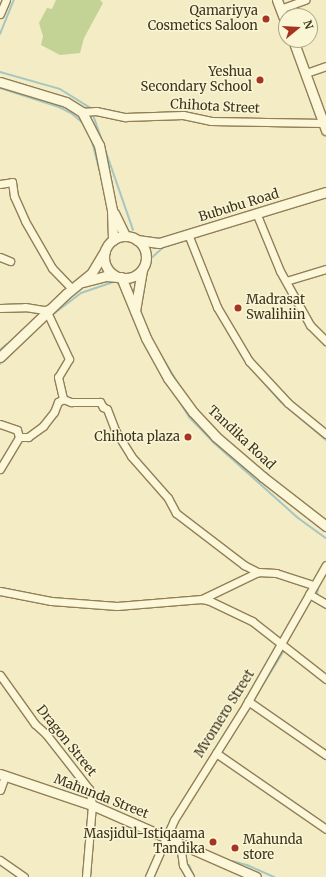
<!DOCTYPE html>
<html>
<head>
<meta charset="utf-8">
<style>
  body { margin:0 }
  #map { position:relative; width:326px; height:877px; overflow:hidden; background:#f3ecc4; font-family:Merriweather,serif }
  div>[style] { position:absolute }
  .green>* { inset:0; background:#c3d396 }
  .stream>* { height:2px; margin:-1px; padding:0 1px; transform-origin:1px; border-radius:1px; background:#a6c6c2 }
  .roads { filter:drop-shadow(1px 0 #917f58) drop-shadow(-1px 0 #917f58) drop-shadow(0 1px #917f58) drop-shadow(0 -1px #917f58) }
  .minor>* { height:7px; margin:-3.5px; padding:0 3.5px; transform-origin:3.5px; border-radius:3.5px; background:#fcf7d9 }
  .tertiary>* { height:9px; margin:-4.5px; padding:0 4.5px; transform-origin:4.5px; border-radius:4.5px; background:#fcf7d9 }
  .tertiary>.ring { margin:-4.5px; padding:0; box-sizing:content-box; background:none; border:9px solid #fcf7d9; border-radius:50% }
  .dots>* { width:11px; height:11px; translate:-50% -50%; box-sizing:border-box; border:2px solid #f9f5d5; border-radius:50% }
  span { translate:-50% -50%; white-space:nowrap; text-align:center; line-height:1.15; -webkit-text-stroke:3px #f9f5d5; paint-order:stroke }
  .poi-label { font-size:13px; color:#3f331d }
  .right { translate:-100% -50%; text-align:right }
  .left { translate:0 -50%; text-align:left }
  .street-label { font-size:13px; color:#3f331d }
  .north { position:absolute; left:278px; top:8px; width:40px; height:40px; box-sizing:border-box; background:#f9f5d5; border:1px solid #afa78b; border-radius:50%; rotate:72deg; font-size:11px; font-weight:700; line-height:16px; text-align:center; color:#3f331d }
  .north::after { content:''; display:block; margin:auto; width:14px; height:18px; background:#a73420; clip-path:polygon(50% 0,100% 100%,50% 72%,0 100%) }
</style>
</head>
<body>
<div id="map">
  <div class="green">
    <i style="clip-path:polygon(56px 0,100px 0,103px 3px,84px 38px,80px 53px,60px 55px,41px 45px,43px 36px,39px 23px,47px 8px,52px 9px)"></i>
  </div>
  <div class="stream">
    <i style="left:0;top:34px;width:37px;rotate:-68deg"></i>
    <i style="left:0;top:72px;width:62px;rotate:15.8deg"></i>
    <i style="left:60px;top:89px;width:36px;rotate:32deg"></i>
    <i style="left:0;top:88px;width:62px;rotate:17.9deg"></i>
    <i style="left:59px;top:107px;width:13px;rotate:27deg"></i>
    <i style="left:71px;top:113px;width:16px;rotate:40deg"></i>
    <i style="left:92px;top:112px;width:125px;rotate:70.8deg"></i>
    <i style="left:92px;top:141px;width:30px;rotate:76deg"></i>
    <i style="left:145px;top:276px;width:15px;rotate:-79deg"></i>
    <i style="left:148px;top:261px;width:24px;rotate:-42deg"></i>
    <i style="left:44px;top:321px;width:46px;rotate:-37.1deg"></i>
    <i style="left:81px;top:293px;width:37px;rotate:-19deg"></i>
    <i style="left:116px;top:281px;width:6px;rotate:51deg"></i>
    <i style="left:232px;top:339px;width:20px;rotate:60deg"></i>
    <i style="left:155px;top:345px;width:49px;rotate:59.2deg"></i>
    <i style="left:0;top:350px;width:9px;rotate:-41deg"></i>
    <i style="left:0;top:364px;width:9px;rotate:-49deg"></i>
    <i style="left:251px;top:368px;width:45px;rotate:48.6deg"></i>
    <i style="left:281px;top:402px;width:59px;rotate:40.2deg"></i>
    <i style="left:176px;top:396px;width:25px;rotate:58deg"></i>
    <i style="left:189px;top:417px;width:35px;rotate:46deg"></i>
    <i style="left:213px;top:442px;width:114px;rotate:41.8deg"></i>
    <i style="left:298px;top:518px;width:34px;rotate:36deg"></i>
    <i style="left:266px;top:473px;width:6px;rotate:45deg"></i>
    <i style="left:317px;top:595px;width:12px;rotate:-81deg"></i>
    <i style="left:252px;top:702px;width:59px;rotate:-58.2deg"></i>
    <i style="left:173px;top:829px;width:57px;rotate:-58.5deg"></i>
    <i style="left:168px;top:843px;width:16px;rotate:45deg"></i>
    <i style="left:231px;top:863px;width:2px;rotate:-63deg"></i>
    <i style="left:232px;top:861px;width:16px;rotate:15deg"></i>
    <i style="left:247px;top:865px;width:30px;rotate:24deg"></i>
    <i style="left:189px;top:865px;width:13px;rotate:67deg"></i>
    <i style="left:154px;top:877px;width:32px;rotate:-68deg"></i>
  </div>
  <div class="roads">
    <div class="minor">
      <i style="left:280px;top:9px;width:27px;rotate:-20deg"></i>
      <i style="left:0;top:14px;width:15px;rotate:-67deg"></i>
      <i style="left:306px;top:73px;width:21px;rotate:-19deg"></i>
      <i style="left:82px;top:112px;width:14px;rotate:-4deg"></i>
      <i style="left:96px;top:111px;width:30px;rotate:12deg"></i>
      <i style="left:125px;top:117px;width:58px;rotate:-2deg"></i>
      <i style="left:183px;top:115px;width:29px;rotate:12deg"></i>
      <i style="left:211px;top:121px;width:112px;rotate:1deg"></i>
      <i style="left:0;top:184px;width:12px;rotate:-9deg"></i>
      <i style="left:12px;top:182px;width:14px;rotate:82deg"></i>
      <i style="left:14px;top:196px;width:27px;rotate:66deg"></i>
      <i style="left:25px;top:221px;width:54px;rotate:60.1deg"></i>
      <i style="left:52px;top:268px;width:29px;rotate:46deg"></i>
      <i style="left:257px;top:215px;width:61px;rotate:67.7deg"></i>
      <i style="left:280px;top:271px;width:62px;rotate:60.9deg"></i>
      <i style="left:310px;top:325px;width:23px;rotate:45deg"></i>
      <i style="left:188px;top:234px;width:79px;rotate:68.3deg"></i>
      <i style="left:217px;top:307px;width:63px;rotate:59.3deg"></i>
      <i style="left:249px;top:361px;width:57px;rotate:47.1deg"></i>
      <i style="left:288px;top:403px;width:49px;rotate:39.2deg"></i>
      <i style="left:0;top:257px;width:11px;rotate:22deg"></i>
      <i style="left:286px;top:281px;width:42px;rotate:-16.7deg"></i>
      <i style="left:0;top:308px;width:25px;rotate:-2deg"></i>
      <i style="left:25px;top:307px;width:20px;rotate:9deg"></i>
      <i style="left:45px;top:310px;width:6px;rotate:-18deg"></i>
      <i style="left:47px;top:312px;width:52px;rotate:64.9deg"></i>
      <i style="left:69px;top:359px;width:21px;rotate:121deg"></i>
      <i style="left:58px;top:377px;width:23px;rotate:77deg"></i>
      <i style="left:0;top:424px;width:18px;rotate:19deg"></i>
      <i style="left:17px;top:430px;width:7px;rotate:74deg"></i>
      <i style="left:0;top:469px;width:37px;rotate:-59deg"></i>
      <i style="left:19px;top:437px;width:9px"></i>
      <i style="left:28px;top:437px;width:19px;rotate:-36deg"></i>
      <i style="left:43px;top:426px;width:18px;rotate:-52deg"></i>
      <i style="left:54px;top:412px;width:11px;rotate:-68deg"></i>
      <i style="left:58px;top:402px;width:6px;rotate:-31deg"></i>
      <i style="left:63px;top:399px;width:9px;rotate:21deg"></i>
      <i style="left:71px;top:402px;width:29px"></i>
      <i style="left:100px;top:402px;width:6px;rotate:59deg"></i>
      <i style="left:103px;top:407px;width:4px;rotate:27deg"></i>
      <i style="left:107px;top:409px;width:22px;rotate:69deg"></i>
      <i style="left:115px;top:430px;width:31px;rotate:58deg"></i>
      <i style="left:131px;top:456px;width:56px;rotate:48.6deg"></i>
      <i style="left:168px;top:498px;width:17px;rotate:62deg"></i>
      <i style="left:176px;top:513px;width:86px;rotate:37.4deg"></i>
      <i style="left:244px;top:565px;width:16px;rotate:27deg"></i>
      <i style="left:0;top:591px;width:52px;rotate:11.1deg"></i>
      <i style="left:51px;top:601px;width:66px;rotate:4.3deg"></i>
      <i style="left:117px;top:606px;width:85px;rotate:-4.7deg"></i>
      <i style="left:202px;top:599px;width:8px;rotate:14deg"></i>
      <i style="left:210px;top:601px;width:47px;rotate:25.5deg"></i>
      <i style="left:252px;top:621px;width:94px;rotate:38.1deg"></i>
      <i style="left:309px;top:594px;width:20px;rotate:30deg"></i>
      <i style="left:202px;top:599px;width:62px;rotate:-25.7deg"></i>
      <i style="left:258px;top:572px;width:18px;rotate:3deg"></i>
      <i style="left:276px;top:573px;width:40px;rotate:18deg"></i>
      <i style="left:0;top:675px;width:60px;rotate:54.5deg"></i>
      <i style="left:35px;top:724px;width:15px;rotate:42deg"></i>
      <i style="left:46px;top:734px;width:70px;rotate:52deg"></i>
      <i style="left:89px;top:789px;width:16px;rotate:79deg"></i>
      <i style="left:92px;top:805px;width:72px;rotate:94.8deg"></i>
      <i style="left:248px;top:701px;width:95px;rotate:34.7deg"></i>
      <i style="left:216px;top:753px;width:134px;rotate:34.6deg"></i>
      <i style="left:0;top:790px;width:15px;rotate:-70deg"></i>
      <i style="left:180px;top:844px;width:21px;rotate:82deg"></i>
      <i style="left:183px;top:865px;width:14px;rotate:60deg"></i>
      <i style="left:0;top:860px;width:29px;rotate:35deg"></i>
      <i style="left:149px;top:877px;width:62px;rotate:-66.3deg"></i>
      <i style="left:174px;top:820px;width:136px;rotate:-57.9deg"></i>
      <i style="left:246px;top:705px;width:161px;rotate:-60.3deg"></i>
    </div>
    <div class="tertiary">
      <i style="left:277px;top:0;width:25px;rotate:69deg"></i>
      <i style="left:293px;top:40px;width:96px;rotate:69.9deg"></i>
      <i style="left:0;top:82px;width:69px;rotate:16.9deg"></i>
      <i style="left:66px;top:102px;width:19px;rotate:32deg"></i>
      <i style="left:82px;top:112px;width:37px;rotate:63deg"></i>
      <i style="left:99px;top:145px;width:66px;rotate:78.7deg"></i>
      <i style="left:112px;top:210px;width:30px;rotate:88deg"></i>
      <i style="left:114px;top:213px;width:25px;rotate:64deg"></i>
      <i class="ring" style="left:104px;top:236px;width:33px;height:33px"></i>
      <i style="left:137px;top:240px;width:22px;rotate:8deg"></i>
      <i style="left:159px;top:243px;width:175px;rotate:-17deg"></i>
      <i style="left:121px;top:277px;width:66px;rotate:67.7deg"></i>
      <i style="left:146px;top:338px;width:46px;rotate:61.2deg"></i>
      <i style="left:168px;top:378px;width:42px;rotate:53.7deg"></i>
      <i style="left:193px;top:412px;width:33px;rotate:47deg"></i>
      <i style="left:215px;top:436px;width:63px;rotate:40.5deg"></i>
      <i style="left:263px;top:477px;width:80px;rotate:37.9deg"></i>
      <i style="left:83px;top:282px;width:24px;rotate:-15deg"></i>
      <i style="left:106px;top:276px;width:12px;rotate:5deg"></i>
      <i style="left:135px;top:311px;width:42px;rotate:-80.3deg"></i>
      <i style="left:0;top:357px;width:91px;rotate:-43.7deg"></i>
      <i style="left:66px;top:294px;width:32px;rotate:-39deg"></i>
      <i style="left:91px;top:274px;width:27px;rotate:-59deg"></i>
      <i style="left:0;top:774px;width:97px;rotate:18.6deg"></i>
      <i style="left:92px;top:805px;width:179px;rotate:23.7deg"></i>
    </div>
  </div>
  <div class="dots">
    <i style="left:266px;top:19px;background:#a73420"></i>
    <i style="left:260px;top:80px;background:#a73420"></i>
    <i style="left:238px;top:308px;background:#a73420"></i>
    <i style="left:188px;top:437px;background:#a73420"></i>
    <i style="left:213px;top:842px;background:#a73420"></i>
    <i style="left:235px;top:848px;background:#a73420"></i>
  </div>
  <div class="poi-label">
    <span class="right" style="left:258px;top:19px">Qamariyya<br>Cosmetics Saloon</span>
    <span class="right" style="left:252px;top:80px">Yeshua<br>Secondary School</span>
    <span class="left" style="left:246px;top:308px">Madrasat<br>Swalihiin</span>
    <span class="right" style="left:180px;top:437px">Chihota plaza</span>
    <span class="right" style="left:205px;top:842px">Masjidul-Istiqaama<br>Tandika</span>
    <span class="left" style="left:243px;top:848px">Mahunda<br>store</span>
  </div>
  <div class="street-label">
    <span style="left:215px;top:107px;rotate:3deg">Chihota Street</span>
    <span style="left:239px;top:206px;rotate:-17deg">Bububu Road</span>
    <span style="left:241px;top:438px;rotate:43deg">Tandika Road</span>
    <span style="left:225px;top:714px;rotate:-58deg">Mvomero Street</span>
    <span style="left:66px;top:741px;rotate:51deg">Dragon Street</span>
    <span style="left:101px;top:797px;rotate:21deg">Mahunda Street</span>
  </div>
  <div class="north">N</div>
</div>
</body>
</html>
